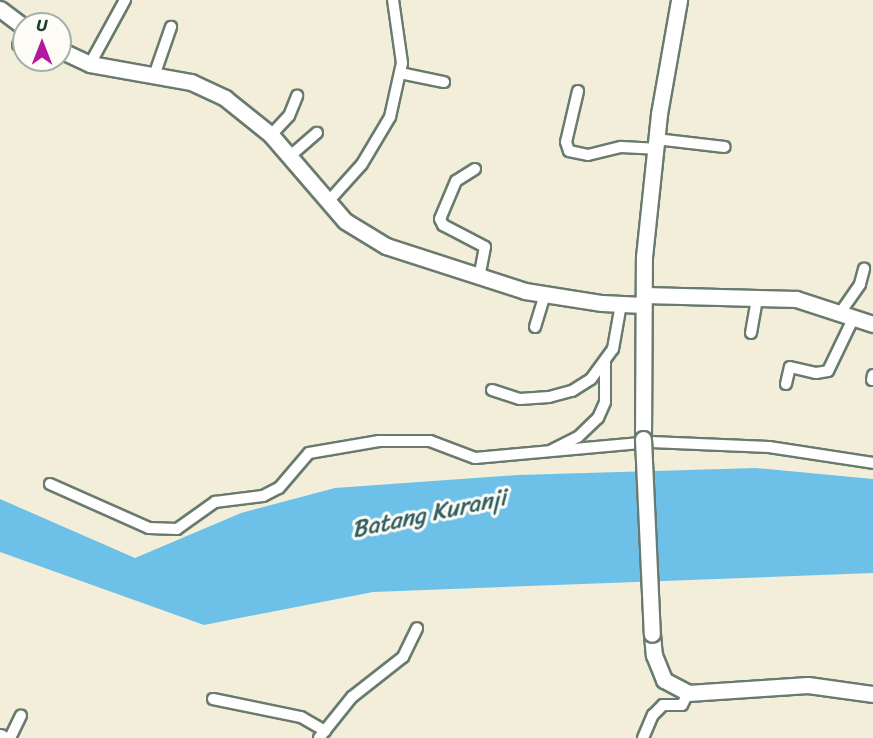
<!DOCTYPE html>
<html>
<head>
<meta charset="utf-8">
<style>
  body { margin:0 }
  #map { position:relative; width:873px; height:738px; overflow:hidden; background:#f2eed9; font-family:Sriracha,sans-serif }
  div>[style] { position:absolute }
  .water>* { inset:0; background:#6dc1e9 }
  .roads { filter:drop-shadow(2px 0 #697b6e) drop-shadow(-2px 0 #697b6e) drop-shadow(0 2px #697b6e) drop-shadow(0 -2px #697b6e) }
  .street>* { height:10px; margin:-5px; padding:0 5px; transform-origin:5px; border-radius:5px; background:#fff }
  .secondary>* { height:15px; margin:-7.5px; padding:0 7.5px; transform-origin:7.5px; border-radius:7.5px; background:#fff }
  .bridges { filter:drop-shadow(2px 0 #697b6e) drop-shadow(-2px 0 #697b6e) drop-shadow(0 2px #697b6e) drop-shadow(0 -2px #697b6e) }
  .secondary-bridge>* { height:15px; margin:-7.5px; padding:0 7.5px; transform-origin:7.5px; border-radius:7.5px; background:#fff }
  span { translate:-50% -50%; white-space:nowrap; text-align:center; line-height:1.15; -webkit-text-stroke:6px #fdfcf7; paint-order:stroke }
  .water-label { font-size:24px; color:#325e61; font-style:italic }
  .north { position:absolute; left:12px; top:12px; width:60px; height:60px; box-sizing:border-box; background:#fdfcf7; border:2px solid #a4b0a9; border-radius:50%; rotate:0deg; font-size:16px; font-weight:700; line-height:24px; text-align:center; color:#1f3d34 }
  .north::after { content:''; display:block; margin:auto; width:21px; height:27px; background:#b5179e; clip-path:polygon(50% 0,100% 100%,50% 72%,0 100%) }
</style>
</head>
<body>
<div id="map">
  <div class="water">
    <i style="clip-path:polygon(756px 468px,873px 479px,873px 573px,373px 592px,204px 625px,0 552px,0 499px,135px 558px,241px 513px,335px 488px,518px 475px)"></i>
  </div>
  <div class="roads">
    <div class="street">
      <i style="left:18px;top:45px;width:11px;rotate:-56deg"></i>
      <i style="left:90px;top:64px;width:73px;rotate:-61.3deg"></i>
      <i style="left:155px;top:73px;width:49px;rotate:-70.8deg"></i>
      <i style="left:400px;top:73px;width:45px;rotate:11.6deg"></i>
      <i style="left:578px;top:91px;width:52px;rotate:103.2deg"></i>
      <i style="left:566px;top:142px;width:9px;rotate:72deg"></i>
      <i style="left:569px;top:151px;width:19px;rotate:12deg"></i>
      <i style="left:588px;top:155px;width:34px;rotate:-14deg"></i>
      <i style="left:621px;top:147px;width:34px;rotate:3deg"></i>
      <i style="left:271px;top:135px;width:26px;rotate:-47deg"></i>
      <i style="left:289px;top:116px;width:22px;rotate:-68deg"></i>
      <i style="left:656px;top:139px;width:69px;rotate:6.6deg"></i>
      <i style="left:289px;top:157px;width:37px;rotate:-41deg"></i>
      <i style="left:475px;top:169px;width:22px;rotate:148deg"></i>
      <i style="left:456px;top:181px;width:41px;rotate:112.8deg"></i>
      <i style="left:440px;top:219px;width:7px;rotate:63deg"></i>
      <i style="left:443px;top:225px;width:47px;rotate:27.6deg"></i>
      <i style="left:485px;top:247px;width:32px;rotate:101deg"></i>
      <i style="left:327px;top:203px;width:52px;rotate:-48.1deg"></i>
      <i style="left:362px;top:164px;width:55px;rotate:-59.2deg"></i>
      <i style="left:390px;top:117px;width:55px;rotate:-77.5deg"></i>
      <i style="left:402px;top:63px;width:64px;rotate:-98.1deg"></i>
      <i style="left:840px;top:313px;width:35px;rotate:-55deg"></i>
      <i style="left:860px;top:284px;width:16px;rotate:-75deg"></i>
      <i style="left:535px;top:327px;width:34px;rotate:-73deg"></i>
      <i style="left:751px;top:333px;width:35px;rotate:-80deg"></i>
      <i style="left:872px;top:380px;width:5px;rotate:-79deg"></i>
      <i style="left:786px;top:384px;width:17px;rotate:-77deg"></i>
      <i style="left:790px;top:367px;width:27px;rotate:13deg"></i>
      <i style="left:816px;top:373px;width:12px;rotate:-9deg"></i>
      <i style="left:828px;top:371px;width:58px;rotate:-64.3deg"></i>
      <i style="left:492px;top:390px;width:29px;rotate:18deg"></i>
      <i style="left:520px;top:399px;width:29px;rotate:-4deg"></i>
      <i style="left:549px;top:397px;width:24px;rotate:-15deg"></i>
      <i style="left:572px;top:391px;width:22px;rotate:-32deg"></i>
      <i style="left:591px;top:379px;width:37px;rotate:-54deg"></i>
      <i style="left:613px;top:349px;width:46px;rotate:-79.9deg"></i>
      <i style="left:552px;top:450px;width:29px;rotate:-27deg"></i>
      <i style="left:578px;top:437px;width:28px;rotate:-44deg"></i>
      <i style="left:598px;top:418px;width:17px;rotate:-66deg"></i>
      <i style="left:605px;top:402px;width:40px;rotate:-90deg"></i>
      <i style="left:50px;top:484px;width:108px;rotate:24deg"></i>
      <i style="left:149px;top:528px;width:28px;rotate:2deg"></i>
      <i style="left:177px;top:529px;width:47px;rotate:-35.4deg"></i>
      <i style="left:215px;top:502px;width:48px;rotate:-7.1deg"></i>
      <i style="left:263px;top:496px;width:18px;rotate:-27deg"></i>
      <i style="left:279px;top:488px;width:46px;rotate:-49.4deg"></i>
      <i style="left:309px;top:453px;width:71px;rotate:-9.7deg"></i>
      <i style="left:379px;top:441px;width:51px"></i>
      <i style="left:430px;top:441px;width:48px;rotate:20.7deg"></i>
      <i style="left:475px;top:458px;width:177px;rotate:-5.2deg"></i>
      <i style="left:651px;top:442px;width:118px;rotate:2.4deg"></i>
      <i style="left:769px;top:447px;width:105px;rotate:8.7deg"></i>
      <i style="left:213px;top:699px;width:90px;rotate:11.6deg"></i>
      <i style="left:301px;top:717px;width:28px;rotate:30deg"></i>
      <i style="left:10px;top:738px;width:25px;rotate:-64deg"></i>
      <i style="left:319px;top:738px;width:53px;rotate:-51.2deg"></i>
      <i style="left:352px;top:697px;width:65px;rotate:-38.1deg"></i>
      <i style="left:403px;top:657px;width:32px;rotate:-64deg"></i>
      <i style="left:643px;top:738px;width:25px;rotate:-67deg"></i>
      <i style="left:653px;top:715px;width:14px;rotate:-45deg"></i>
      <i style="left:663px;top:705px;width:19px"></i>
      <i style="left:682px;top:705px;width:13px;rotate:-63deg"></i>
    </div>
    <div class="secondary">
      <i style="left:0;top:9px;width:30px;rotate:37deg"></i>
      <i style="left:60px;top:50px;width:33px;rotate:25deg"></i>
      <i style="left:90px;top:64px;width:103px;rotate:10.1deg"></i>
      <i style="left:191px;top:82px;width:38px;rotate:25deg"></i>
      <i style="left:225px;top:98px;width:59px;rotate:38.8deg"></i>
      <i style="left:271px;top:135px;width:113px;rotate:49.3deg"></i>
      <i style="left:345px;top:221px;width:48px;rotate:31.4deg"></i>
      <i style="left:386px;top:246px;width:146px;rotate:17.9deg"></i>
      <i style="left:525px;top:291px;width:78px;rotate:8.9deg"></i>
      <i style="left:602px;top:303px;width:41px;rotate:2.8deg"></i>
      <i style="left:644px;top:295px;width:152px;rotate:1.5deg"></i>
      <i style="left:796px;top:299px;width:81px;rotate:18deg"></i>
      <i style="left:643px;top:439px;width:182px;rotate:-89.7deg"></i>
      <i style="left:644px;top:257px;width:144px;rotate:-84deg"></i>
      <i style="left:659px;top:114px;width:116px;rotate:-80deg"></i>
      <i style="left:652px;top:634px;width:21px;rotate:85deg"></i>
      <i style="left:654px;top:655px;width:27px;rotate:68deg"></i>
      <i style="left:664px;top:680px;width:27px;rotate:28deg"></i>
      <i style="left:688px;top:693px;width:120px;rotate:-3.8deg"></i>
      <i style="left:808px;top:685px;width:66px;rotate:7.9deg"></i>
      <i style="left:0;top:737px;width:2px;rotate:27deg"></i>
    </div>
  </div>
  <div class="bridges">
    <div class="secondary-bridge">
      <i style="left:643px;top:439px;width:195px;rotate:87.4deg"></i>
    </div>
  </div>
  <div class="water-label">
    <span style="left:429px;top:514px;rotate:-12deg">Batang Kuranji</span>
  </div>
  <div class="north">U</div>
</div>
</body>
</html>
